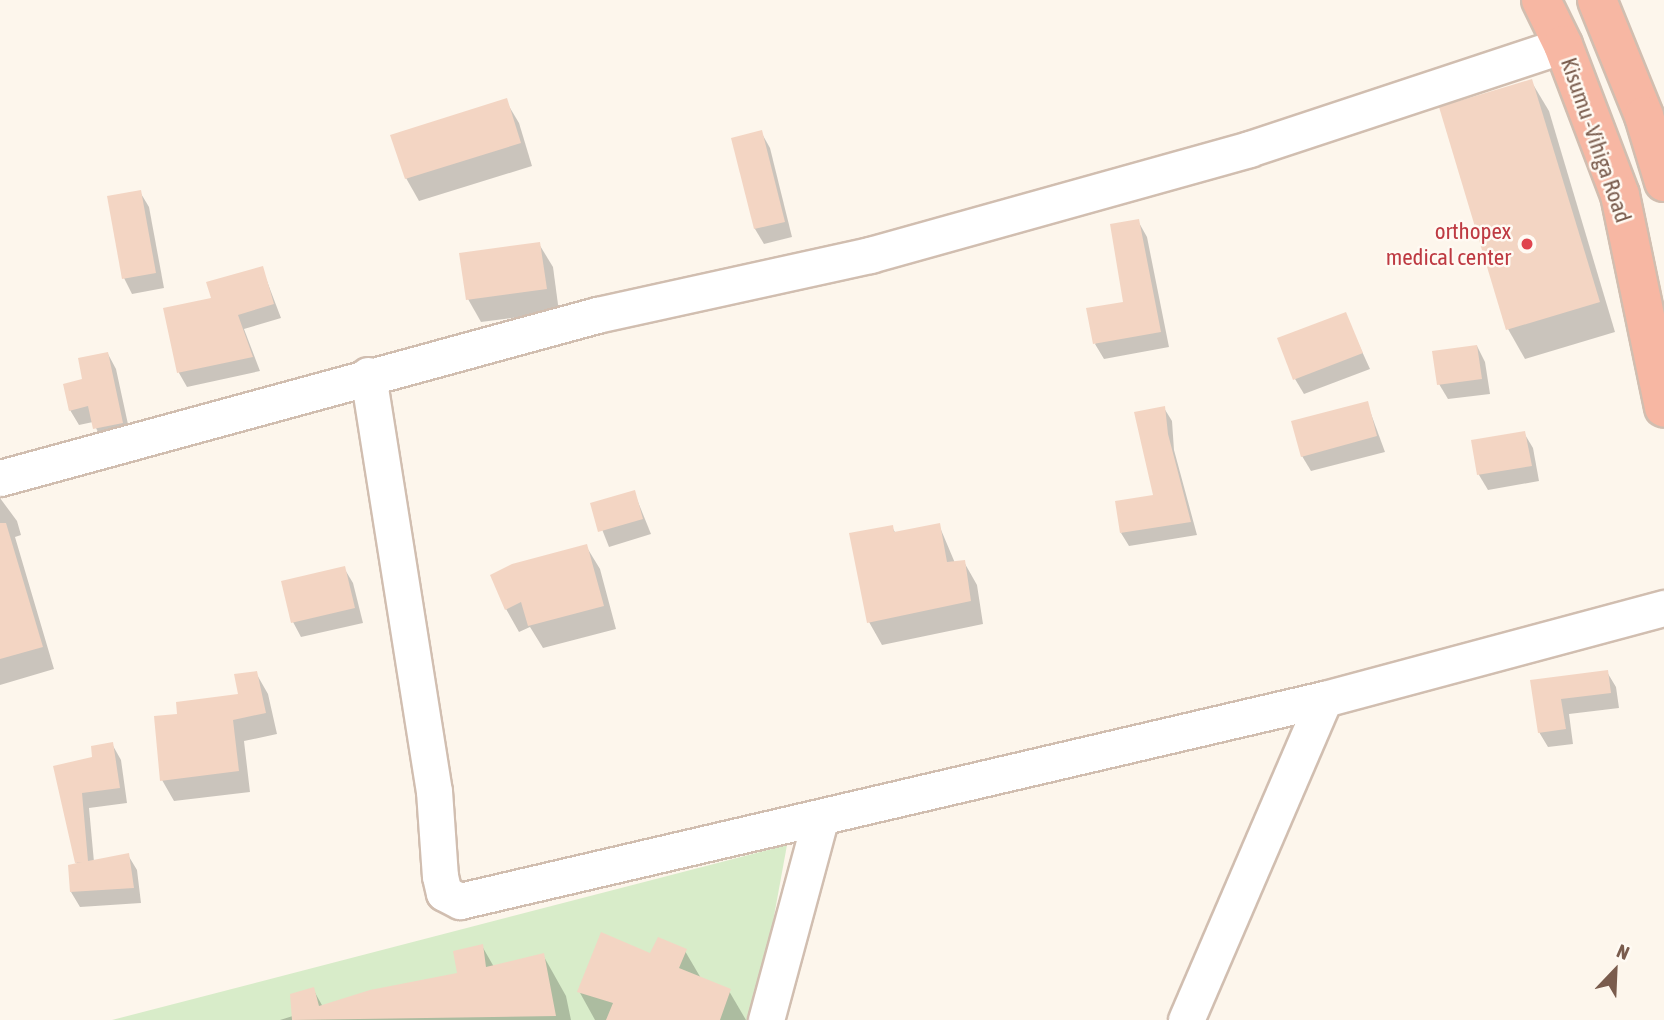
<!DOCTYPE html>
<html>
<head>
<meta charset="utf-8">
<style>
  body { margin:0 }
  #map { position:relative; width:1664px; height:1020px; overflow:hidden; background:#fdf6ec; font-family:"Asap Condensed",sans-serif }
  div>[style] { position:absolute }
  .green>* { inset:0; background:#d8ecc9 }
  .shadow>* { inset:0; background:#0003 }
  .building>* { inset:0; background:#f3d5c3 }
  .roads { filter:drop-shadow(2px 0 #d1beb0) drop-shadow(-2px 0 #d1beb0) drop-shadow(0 2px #d1beb0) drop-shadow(0 -2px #d1beb0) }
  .street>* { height:35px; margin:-17.5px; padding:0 17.5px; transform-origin:17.5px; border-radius:17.5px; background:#fff }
  .highway>* { height:38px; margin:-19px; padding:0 19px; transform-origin:19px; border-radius:19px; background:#f7b7a3 }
  .dots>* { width:19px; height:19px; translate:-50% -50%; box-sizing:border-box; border:4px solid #fffaf3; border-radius:50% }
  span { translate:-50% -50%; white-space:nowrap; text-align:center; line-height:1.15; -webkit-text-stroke:5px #fffaf3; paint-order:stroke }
  .street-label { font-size:23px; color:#7a5c4d }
  .health-label { font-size:23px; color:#be3a42 }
  .right { translate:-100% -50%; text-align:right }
  .north { position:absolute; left:1580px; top:936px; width:70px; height:70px; -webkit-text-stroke:5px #fffaf3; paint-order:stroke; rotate:23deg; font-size:19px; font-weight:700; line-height:28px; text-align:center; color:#7a5c4d }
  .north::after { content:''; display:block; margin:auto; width:24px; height:32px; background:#7a5c4d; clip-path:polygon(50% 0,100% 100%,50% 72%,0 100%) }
</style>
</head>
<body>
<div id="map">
  <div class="green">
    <i style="clip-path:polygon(787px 845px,755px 1020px,112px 1020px)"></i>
  </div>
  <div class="shadow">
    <i style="clip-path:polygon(1531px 81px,1549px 111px,1615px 332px,1525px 359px,1508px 329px)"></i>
    <i style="clip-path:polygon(506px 101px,519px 123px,532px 166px,419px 201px,406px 178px)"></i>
    <i style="clip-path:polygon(761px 132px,770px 148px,792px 237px,764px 244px,755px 229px)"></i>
    <i style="clip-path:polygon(140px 192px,149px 207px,164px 288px,132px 294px,124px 278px)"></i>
    <i style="clip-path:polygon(1138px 221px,1147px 237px,1169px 347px,1104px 359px,1095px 344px,1125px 303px)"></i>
    <i style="clip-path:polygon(539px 244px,553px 267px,559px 312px,481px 322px,468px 299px)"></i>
    <i style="clip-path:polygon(262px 268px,281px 318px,244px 329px,260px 371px,187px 387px,179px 373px,165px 309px,213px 299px)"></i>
    <i style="clip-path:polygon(1345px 314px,1370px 369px,1304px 394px,1295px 379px)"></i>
    <i style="clip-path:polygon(1477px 346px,1485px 362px,1490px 394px,1448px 399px,1439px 384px)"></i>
    <i style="clip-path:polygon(108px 354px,116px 369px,131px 438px,104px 444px,93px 422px,79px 425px,70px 410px,85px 381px)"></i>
    <i style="clip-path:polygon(1367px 403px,1385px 452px,1311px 471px,1302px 456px)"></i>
    <i style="clip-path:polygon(1164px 408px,1172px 421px,1174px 450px,1197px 535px,1129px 546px,1121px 533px,1156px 496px)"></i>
    <i style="clip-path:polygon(1524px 433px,1533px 448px,1539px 481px,1488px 490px,1479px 475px,1473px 442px)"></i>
    <i style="clip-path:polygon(634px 492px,651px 534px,609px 547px,592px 504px)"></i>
    <i style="clip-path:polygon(0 498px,17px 521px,21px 535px,15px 537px,54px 669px,0 685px)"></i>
    <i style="clip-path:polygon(939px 525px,955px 563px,964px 562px,977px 585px,983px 624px,882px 645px,869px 622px,892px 527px,896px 534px)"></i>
    <i style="clip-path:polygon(586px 546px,600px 569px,616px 629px,543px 648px,530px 627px,519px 632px,506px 609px)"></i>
    <i style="clip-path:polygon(344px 568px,353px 583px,363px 623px,301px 637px,293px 622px)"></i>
    <i style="clip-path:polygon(1607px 672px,1616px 687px,1619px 708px,1569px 714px,1573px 744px,1548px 747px,1539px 732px,1532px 682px)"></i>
    <i style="clip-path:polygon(256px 673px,268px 694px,277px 734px,244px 741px,250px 792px,174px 801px,162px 780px,179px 716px,240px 695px)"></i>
    <i style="clip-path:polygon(112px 744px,121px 760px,127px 803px,89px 808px,94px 862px,128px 855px,137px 870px,141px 903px,80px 907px,71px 892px,77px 865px,55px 767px,94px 758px)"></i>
    <i style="clip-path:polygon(482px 946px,494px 967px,543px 955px,566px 996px,571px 1020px,280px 1020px,296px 1015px,313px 989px,323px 1007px,459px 975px)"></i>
    <i style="clip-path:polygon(685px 951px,702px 980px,729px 991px,746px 1020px,595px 1020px,579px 991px)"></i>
  </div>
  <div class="building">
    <i style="clip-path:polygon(1532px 79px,1600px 302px,1506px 330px,1439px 107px)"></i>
    <i style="clip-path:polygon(507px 98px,521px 143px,405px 179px,390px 135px)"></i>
    <i style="clip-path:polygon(762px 130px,785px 222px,754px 229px,731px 138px)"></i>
    <i style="clip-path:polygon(141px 190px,156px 273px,122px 279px,107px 196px)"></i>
    <i style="clip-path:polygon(1139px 219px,1161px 332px,1093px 344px,1086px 308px,1123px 302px,1110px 224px)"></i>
    <i style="clip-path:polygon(540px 242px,547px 289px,466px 300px,459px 253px)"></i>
    <i style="clip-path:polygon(263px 266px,274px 304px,238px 315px,253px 357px,177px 373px,163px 308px,211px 298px,206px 282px)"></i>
    <i style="clip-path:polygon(1346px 312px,1363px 353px,1293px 380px,1277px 338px)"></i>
    <i style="clip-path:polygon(1477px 345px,1482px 379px,1437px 385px,1432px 351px)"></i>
    <i style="clip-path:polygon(108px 352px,123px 423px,93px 429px,88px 406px,69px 411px,63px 384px,82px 379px,78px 358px)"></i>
    <i style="clip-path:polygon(1368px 401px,1377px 436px,1301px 457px,1291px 421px)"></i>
    <i style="clip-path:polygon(1165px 406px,1168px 434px,1191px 522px,1120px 533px,1115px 501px,1153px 495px,1134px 412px)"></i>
    <i style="clip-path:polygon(1525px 431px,1532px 466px,1477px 475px,1471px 440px)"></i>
    <i style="clip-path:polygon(635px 490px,643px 519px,598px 532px,590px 503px)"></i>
    <i style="clip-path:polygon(0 523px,6px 523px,43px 647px,0 659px)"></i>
    <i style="clip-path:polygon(940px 523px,947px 562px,965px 560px,971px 601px,867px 623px,849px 533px,893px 525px,894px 532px)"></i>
    <i style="clip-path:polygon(587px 544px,604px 606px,528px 626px,521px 602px,505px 610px,490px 575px,512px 564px)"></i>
    <i style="clip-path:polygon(345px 566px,355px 608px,291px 623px,281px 581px)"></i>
    <i style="clip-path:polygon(1608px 670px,1611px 693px,1561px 699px,1566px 729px,1538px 733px,1530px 680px)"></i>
    <i style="clip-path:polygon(257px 671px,266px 713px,233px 720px,239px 771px,160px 781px,154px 716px,177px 714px,176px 702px,238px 694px,234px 674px)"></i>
    <i style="clip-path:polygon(113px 742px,120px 788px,82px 793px,88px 861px,129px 853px,134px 888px,70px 892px,68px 865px,82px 862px,75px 863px,53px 766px,92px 757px,91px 746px)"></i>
    <i style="clip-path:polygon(601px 932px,650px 953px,658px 937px,687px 949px,679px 968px,731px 989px,720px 1020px,606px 1020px,613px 1003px,577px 992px)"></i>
    <i style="clip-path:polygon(483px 944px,486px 967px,544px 953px,556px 1016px,292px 1020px,290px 994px,314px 987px,319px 1006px,370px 990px,457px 973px,453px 951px)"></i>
  </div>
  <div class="roads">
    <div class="street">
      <i style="left:368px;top:375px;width:421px;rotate:81deg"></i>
      <i style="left:434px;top:791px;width:85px;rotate:86deg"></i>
      <i style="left:440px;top:876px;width:17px;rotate:77deg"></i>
      <i style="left:444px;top:893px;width:18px;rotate:27deg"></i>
      <i style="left:460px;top:901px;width:887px;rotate:-13.16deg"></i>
      <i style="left:1324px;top:699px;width:352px;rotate:-15deg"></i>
      <i style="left:0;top:478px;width:619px;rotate:-15.27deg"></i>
      <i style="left:597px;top:315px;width:280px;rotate:-12.4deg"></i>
      <i style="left:870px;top:255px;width:394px;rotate:-15.6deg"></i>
      <i style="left:1249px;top:149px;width:331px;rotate:-18.3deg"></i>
      <i style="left:766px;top:1020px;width:207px;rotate:-74.9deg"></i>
      <i style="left:1186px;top:1020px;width:349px;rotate:-66.7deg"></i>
    </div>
    <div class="highway">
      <i style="left:1541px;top:0;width:50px;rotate:63.9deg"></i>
      <i style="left:1563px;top:45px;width:160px;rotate:69.2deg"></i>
      <i style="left:1620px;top:195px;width:217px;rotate:78.3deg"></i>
      <i style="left:1597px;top:0;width:125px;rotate:67.9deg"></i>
      <i style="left:1644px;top:116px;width:69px;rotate:73.1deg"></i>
    </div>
  </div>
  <div class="dots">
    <i style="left:1527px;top:244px;background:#e0444e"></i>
  </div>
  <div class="street-label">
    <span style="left:1596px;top:140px;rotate:71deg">Kisumu -Vihiga Road</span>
  </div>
  <div class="health-label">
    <span class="right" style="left:1511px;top:244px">orthopex<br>medical center</span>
  </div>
  <div class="north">N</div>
</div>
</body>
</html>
